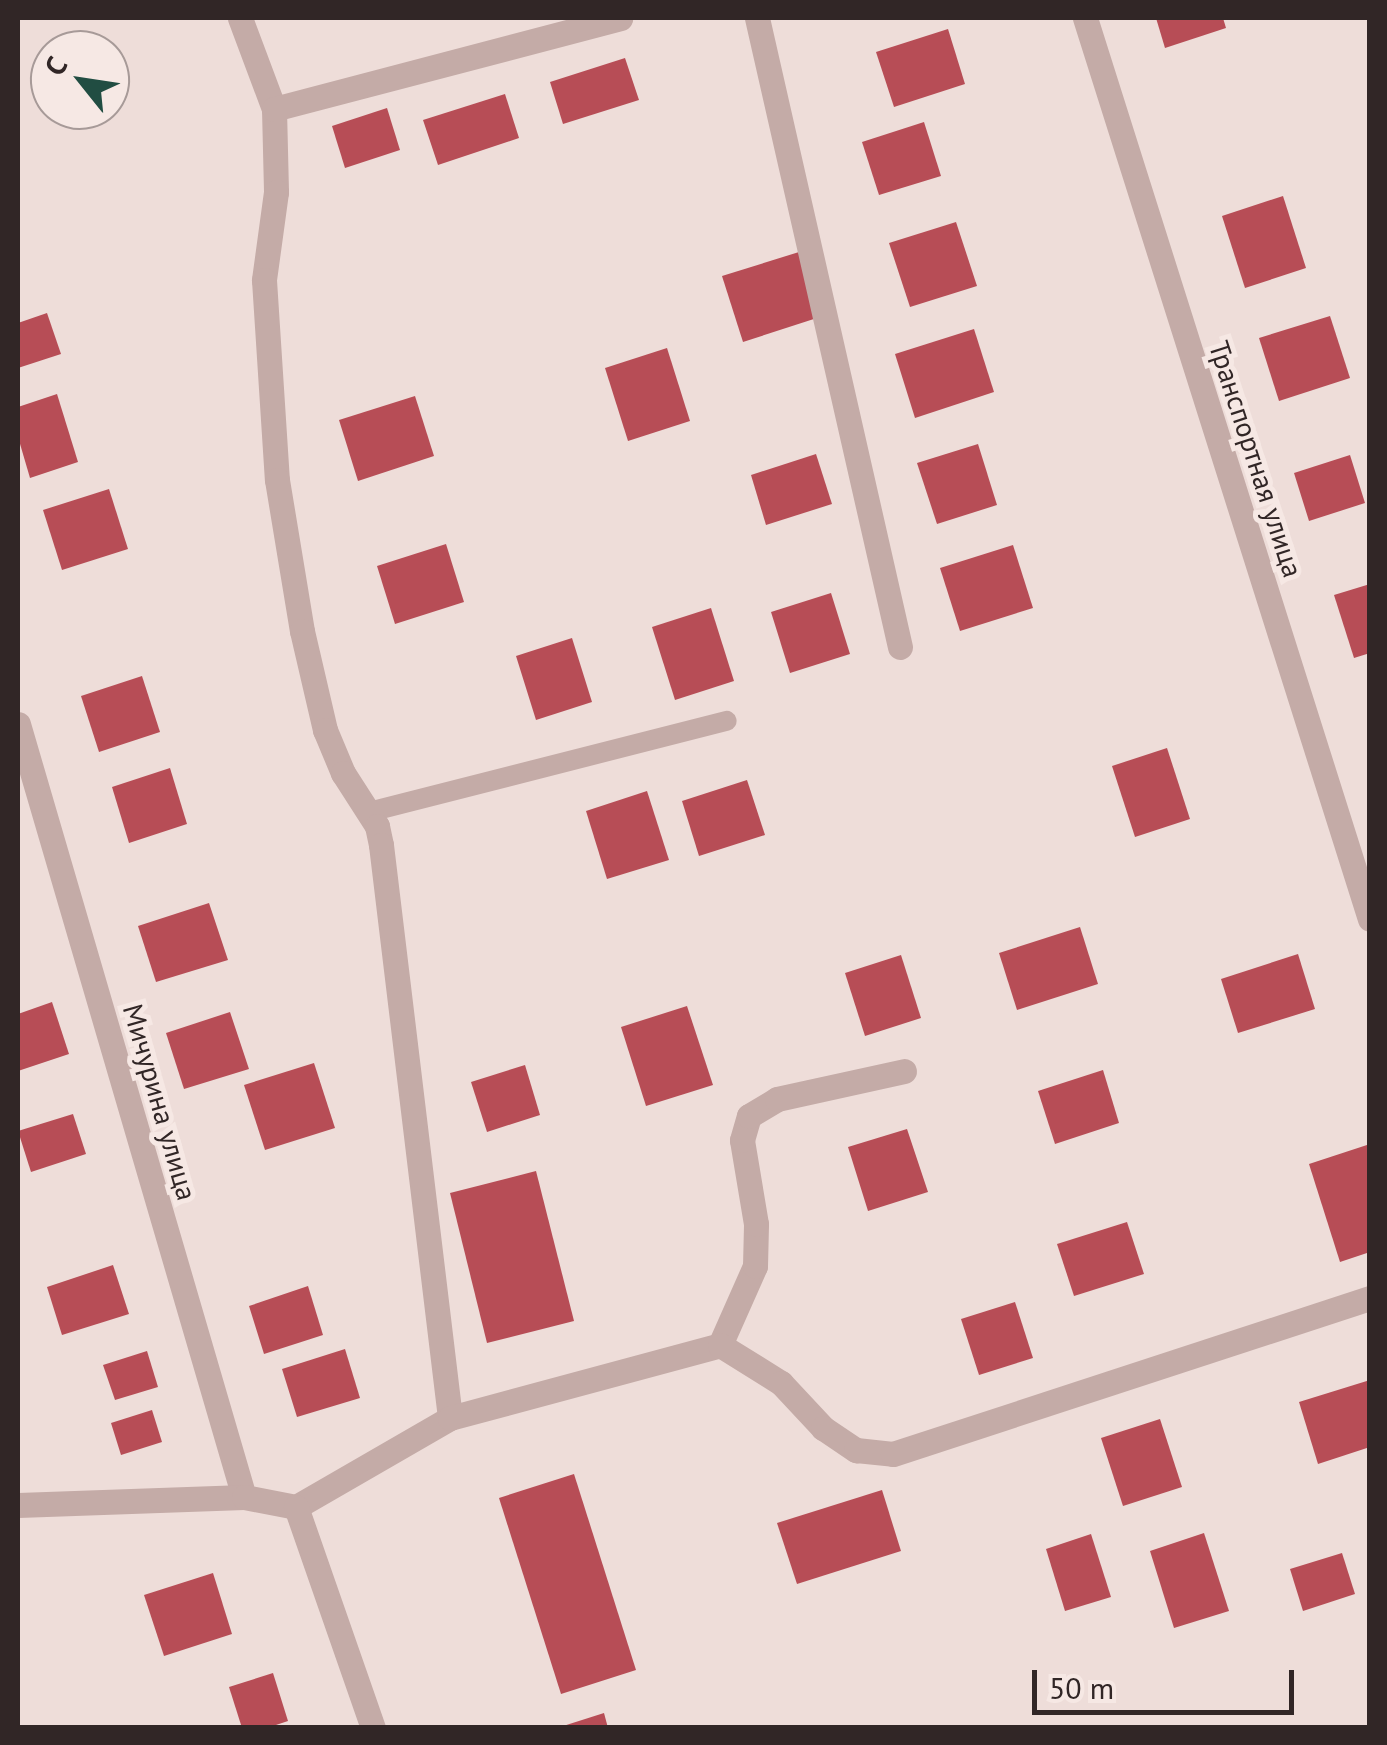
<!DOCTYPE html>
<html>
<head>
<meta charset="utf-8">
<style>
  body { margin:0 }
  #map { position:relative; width:1387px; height:1745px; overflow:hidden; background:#eeddd9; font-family:"PT Sans",sans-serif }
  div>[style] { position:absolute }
  .building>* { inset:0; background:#b74d56 }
  .lane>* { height:20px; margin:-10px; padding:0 10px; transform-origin:10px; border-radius:10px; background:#c4aba7 }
  .street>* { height:25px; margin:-12.5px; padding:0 12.5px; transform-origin:12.5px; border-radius:12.5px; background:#c4aba7 }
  span { translate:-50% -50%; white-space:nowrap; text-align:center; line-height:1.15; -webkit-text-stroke:10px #f6e8e4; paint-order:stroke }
  .street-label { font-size:28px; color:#312626 }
  .frame { position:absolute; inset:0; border:20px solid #312626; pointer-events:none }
  .north { position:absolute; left:30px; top:30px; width:100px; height:100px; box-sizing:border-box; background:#f6e8e4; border:2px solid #a79a98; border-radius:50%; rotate:300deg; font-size:28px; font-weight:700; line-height:40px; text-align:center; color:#312626 }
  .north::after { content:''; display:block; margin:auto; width:35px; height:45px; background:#214d42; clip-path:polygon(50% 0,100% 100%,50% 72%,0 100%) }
  .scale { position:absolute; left:1032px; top:1670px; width:262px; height:45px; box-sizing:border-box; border:5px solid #312626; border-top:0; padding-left:12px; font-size:30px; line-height:35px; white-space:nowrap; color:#312626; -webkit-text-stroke:8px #f6e8e4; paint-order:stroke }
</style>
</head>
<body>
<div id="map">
  <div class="building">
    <i style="clip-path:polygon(1156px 18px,1223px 18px,1226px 28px,1165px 48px)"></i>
    <i style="clip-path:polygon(948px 29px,965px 84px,894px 107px,876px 52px)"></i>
    <i style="clip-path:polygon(625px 58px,639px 100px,563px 124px,550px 82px)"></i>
    <i style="clip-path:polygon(505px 94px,519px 138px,438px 165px,423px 120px)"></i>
    <i style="clip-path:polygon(387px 108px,400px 150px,345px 168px,332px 126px)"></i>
    <i style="clip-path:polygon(924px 122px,941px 176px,879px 195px,862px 142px)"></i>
    <i style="clip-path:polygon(1283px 196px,1306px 268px,1245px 288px,1222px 216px)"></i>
    <i style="clip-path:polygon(956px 222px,977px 286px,910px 307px,889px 243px)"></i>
    <i style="clip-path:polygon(799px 252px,820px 317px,743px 342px,722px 276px)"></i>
    <i style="clip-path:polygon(47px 313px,61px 354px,18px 368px,18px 323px)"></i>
    <i style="clip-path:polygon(1330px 316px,1350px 378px,1279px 401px,1259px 338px)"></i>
    <i style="clip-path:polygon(974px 329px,994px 392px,915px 418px,895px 354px)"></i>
    <i style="clip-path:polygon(667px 348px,690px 421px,628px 441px,605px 368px)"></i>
    <i style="clip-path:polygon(57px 394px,78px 462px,30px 478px,18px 437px,18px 407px)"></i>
    <i style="clip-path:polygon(415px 396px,434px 456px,358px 481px,339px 420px)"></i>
    <i style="clip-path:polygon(978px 444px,997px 505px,937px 524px,917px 463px)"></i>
    <i style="clip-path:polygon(816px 454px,832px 504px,766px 525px,751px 475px)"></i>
    <i style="clip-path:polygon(1350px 455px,1365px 503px,1309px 521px,1294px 473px)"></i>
    <i style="clip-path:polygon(109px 489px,128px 549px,62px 570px,43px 510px)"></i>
    <i style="clip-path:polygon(446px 544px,464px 602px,395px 624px,377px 566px)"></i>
    <i style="clip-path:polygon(1013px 545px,1033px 608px,960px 631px,940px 568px)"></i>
    <i style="clip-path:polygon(1370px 584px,1370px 653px,1354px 658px,1334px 595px)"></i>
    <i style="clip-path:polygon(831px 593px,850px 654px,790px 673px,771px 612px)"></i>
    <i style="clip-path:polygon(711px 608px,734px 681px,675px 700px,652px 627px)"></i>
    <i style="clip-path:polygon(572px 638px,592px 702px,536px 720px,516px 656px)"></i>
    <i style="clip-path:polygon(142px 676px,160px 732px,99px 752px,81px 696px)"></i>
    <i style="clip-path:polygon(1167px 748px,1190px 819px,1135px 837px,1112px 766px)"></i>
    <i style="clip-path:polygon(170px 768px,187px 824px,129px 843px,112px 787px)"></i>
    <i style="clip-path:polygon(747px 780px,765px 835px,699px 856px,682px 801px)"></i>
    <i style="clip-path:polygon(647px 791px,669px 860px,607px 879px,586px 811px)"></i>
    <i style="clip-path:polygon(209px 903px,228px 960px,156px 982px,138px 926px)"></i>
    <i style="clip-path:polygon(1080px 927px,1098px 984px,1017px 1010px,999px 953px)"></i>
    <i style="clip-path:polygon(1298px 954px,1315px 1009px,1238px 1033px,1221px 979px)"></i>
    <i style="clip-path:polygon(901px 955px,921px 1018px,865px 1036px,845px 973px)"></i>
    <i style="clip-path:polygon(52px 1002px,69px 1054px,18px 1071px,18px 1014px)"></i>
    <i style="clip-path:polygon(687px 1006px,713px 1085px,646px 1106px,621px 1027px)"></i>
    <i style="clip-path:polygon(230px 1012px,249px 1069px,184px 1089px,166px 1033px)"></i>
    <i style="clip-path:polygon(314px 1063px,335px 1128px,265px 1150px,244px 1085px)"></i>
    <i style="clip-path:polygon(525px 1065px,540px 1115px,487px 1132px,471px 1082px)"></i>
    <i style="clip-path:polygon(1103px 1070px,1119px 1123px,1055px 1144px,1038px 1091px)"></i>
    <i style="clip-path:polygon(73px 1114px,86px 1154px,31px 1172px,18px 1131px)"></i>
    <i style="clip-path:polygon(907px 1129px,928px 1192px,868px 1211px,848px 1147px)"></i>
    <i style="clip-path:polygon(1370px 1144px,1370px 1252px,1340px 1262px,1309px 1164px)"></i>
    <i style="clip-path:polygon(536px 1171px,574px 1321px,487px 1343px,450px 1193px)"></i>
    <i style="clip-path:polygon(1127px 1222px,1144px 1274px,1074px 1296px,1057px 1244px)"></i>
    <i style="clip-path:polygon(113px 1265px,129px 1314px,62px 1335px,47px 1287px)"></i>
    <i style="clip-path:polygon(308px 1286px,323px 1335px,264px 1354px,249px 1306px)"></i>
    <i style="clip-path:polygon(1015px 1302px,1033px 1358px,979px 1375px,961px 1319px)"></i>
    <i style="clip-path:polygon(345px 1349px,360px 1398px,297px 1417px,282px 1369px)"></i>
    <i style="clip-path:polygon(147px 1351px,158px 1387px,115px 1400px,103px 1365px)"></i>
    <i style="clip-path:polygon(1370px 1380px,1370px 1447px,1318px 1464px,1299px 1402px)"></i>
    <i style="clip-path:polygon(152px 1410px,162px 1442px,121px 1455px,111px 1423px)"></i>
    <i style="clip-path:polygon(1160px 1419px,1182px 1487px,1123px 1506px,1101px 1438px)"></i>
    <i style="clip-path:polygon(574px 1474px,636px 1670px,561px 1694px,499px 1498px)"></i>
    <i style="clip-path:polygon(882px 1490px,901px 1551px,797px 1584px,777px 1523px)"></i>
    <i style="clip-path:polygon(1204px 1533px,1229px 1611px,1174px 1628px,1150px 1551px)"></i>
    <i style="clip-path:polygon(1091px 1534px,1111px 1597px,1065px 1611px,1046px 1549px)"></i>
    <i style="clip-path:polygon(1342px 1553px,1355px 1594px,1303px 1611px,1290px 1569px)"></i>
    <i style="clip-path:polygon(213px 1573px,232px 1634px,164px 1656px,144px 1595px)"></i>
    <i style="clip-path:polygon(273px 1673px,288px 1721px,267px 1728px,242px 1728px,229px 1687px)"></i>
    <i style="clip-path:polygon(604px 1713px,608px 1728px,560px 1728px,560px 1727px)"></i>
  </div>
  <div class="lane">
    <i style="left:369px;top:812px;width:369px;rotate:-14.3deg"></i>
  </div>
  <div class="street">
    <i style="left:240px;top:18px;width:97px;rotate:69.5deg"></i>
    <i style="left:274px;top:109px;width:83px;rotate:88.6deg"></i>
    <i style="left:276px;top:192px;width:89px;rotate:97.8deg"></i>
    <i style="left:264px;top:280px;width:200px;rotate:86.3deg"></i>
    <i style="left:277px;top:480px;width:153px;rotate:80.6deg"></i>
    <i style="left:302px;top:631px;width:102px;rotate:76.9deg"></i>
    <i style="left:325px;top:730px;width:47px;rotate:67.3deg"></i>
    <i style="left:343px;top:773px;width:63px;rotate:57.3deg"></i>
    <i style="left:377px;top:826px;width:19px;rotate:78deg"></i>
    <i style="left:381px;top:845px;width:577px;rotate:83.13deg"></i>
    <i style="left:757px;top:18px;width:645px;rotate:77.19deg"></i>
    <i style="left:1085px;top:18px;width:945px;rotate:72.45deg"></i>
    <i style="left:274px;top:109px;width:358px;rotate:-14.7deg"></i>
    <i style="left:18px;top:724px;width:805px;rotate:73.7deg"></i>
    <i style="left:720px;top:1345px;width:86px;rotate:-66.1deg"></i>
    <i style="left:755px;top:1266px;width:42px;rotate:-88.6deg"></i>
    <i style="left:756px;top:1224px;width:85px;rotate:-99.5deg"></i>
    <i style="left:742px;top:1140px;width:25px;rotate:-74deg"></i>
    <i style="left:749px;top:1116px;width:33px;rotate:-31deg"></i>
    <i style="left:777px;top:1099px;width:130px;rotate:-12.4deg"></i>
    <i style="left:18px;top:1505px;width:226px;rotate:-2deg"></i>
    <i style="left:244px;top:1497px;width:53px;rotate:10.9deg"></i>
    <i style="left:296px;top:1507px;width:178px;rotate:-30deg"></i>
    <i style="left:450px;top:1418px;width:280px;rotate:-15.1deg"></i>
    <i style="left:720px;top:1345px;width:72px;rotate:31.9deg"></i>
    <i style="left:781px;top:1383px;width:62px;rotate:47deg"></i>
    <i style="left:823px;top:1428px;width:40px;rotate:34deg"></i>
    <i style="left:856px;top:1450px;width:37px;rotate:6deg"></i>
    <i style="left:893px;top:1454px;width:502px;rotate:-18.11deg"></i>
    <i style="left:296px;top:1507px;width:234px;rotate:70.8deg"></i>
  </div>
  <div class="street-label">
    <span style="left:1256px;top:459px;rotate:72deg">Транспортная улица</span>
    <span style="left:160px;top:1102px;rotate:74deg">Мичурина улица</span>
  </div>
  <div class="frame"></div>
  <div class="north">С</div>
  <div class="scale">50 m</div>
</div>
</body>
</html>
